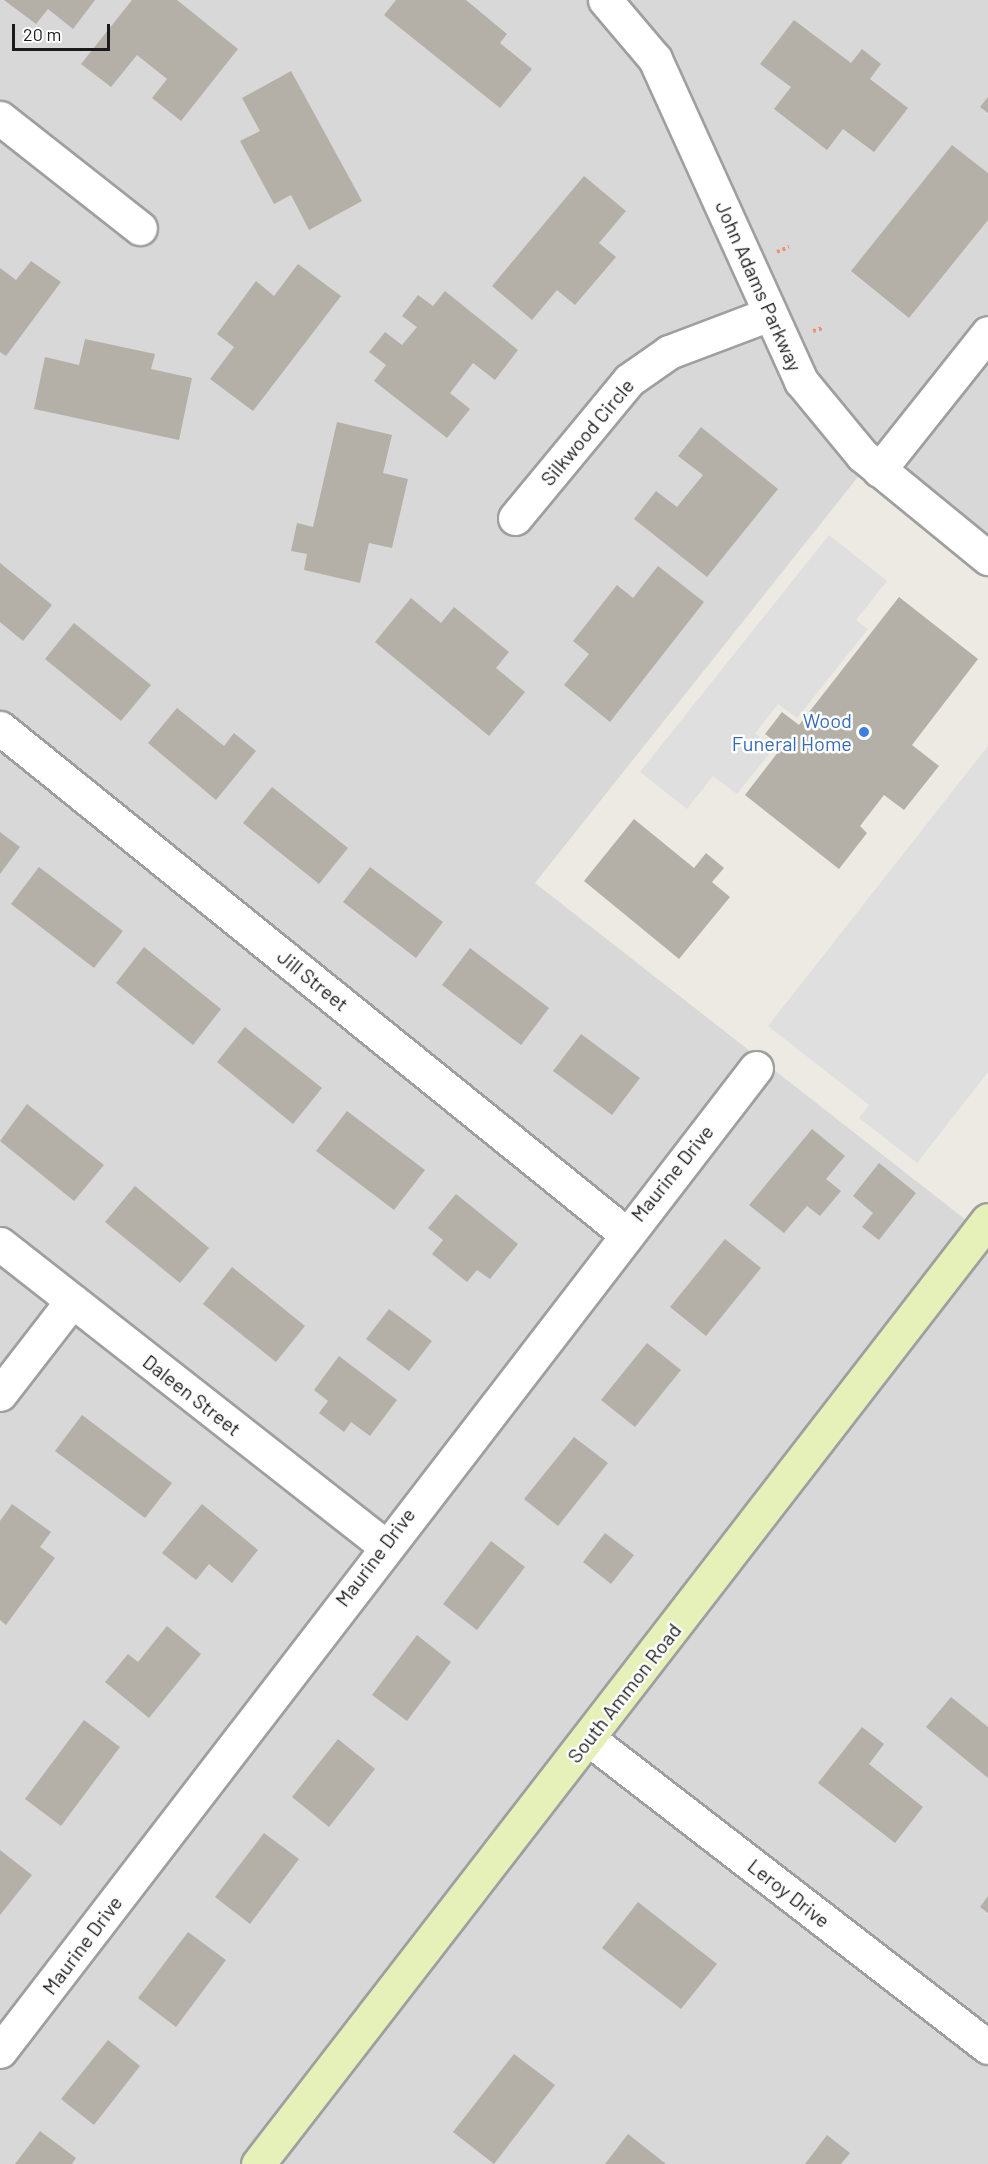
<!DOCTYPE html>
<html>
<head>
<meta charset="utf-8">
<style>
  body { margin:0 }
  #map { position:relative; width:988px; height:2164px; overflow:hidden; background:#eceae2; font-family:Barlow,sans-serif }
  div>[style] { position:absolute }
  .residential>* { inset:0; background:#d9d8d8 }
  .parking>* { inset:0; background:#dfdfdf }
  .building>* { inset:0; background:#b4b0a8 }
  .path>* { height:4px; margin-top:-2px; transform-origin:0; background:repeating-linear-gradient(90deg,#ea9375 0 3px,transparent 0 6px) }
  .roads { filter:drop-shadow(2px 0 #9f9f9f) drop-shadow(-2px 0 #9f9f9f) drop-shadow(0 2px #9f9f9f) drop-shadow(0 -2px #9f9f9f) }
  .minor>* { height:33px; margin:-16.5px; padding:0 16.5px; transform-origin:16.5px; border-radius:16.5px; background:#fff }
  .secondary>* { height:33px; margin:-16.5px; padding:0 16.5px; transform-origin:16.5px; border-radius:16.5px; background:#e6f1ba }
  .dots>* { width:16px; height:16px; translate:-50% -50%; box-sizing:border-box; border:3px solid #fff; border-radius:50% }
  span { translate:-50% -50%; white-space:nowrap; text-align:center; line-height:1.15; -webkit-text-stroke:5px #fff; paint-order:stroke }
  .street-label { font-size:20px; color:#1b1b1b }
  .shop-label { font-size:20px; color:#366cbe }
  .right { translate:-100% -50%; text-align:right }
  .scale { position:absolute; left:12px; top:24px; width:98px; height:27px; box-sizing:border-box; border:3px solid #1b1b1b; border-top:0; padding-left:8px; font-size:18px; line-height:21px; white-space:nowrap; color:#1b1b1b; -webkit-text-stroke:4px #fff; paint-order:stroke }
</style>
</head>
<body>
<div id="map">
  <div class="residential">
    <i style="clip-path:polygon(0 0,988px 0,988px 557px,869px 463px,535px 883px,980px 1231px,988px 1222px,988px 2164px,0 2164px)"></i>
  </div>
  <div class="parking">
    <i style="clip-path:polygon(829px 535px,887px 581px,856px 620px,868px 629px,797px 718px,778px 704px,755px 733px,773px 749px,737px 794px,713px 776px,687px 809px,640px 772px)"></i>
    <i style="clip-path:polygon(988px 746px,988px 1072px,917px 1163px,859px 1118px,869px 1105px,768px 1026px)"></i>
  </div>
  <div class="building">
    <i style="clip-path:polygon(4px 0,95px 0,73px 29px,48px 9px,36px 24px)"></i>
    <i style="clip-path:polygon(132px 0,177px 0,238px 49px,181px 121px,152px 98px,167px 79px,137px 55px,111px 87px,81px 64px)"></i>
    <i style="clip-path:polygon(396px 0,466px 0,507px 34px,500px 43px,532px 69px,500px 108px,384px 15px)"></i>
    <i style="clip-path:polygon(794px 20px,851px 63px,862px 49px,881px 64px,870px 79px,908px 108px,874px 152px,843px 129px,827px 150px,774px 109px,791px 87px,760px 64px)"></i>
    <i style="clip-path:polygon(291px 71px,362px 201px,309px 230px,291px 195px,274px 204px,240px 141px,260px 131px,242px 98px)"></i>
    <i style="clip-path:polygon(988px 97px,988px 113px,980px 107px)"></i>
    <i style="clip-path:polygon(952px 145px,988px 173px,988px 220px,909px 318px,851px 271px)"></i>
    <i style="clip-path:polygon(584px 176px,626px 211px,599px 243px,616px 257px,575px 305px,557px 290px,532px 320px,492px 286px)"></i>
    <i style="clip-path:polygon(31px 261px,61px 282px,6px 356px,0 352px,0 268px,16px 280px)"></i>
    <i style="clip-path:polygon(298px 264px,341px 296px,253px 411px,210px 379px,234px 347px,217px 334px,256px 281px,274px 296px)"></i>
    <i style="clip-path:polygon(445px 291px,518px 350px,495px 380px,473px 363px,450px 393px,470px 409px,447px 438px,374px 381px,386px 365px,369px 352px,385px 332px,402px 345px,417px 327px,402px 316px,418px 295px,433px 306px)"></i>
    <i style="clip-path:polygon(85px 339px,155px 354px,151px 369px,192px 378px,179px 440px,34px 409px,45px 357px,79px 365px)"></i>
    <i style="clip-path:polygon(337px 422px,392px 435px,383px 473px,408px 479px,392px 548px,369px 543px,360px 583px,304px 570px,307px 554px,291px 551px,297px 523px,313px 527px)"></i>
    <i style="clip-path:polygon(701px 427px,778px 489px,707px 577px,634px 519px,656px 491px,677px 507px,703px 475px,678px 456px)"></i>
    <i style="clip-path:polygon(0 563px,52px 605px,23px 641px,0 622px)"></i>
    <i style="clip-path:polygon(658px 566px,704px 602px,610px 722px,564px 685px,589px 654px,573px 641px,617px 585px,633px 598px)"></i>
    <i style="clip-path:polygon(899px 597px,978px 659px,912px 745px,939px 766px,904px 810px,884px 795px,860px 826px,867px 833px,839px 869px,745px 795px,782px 747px,765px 734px,782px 712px,799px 725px)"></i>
    <i style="clip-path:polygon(411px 598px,441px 623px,454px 607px,509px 652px,496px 668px,525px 692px,489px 736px,375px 642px)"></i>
    <i style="clip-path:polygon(74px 623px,151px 685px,121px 721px,45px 659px)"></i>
    <i style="clip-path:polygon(177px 708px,224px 746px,234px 733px,256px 751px,216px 800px,148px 743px)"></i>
    <i style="clip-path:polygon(272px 787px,348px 848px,319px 884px,243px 823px)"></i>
    <i style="clip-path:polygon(634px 819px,694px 868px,706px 853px,724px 868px,712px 882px,730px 897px,679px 959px,584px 881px)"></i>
    <i style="clip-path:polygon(0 832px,20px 847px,0 874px)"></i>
    <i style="clip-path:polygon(39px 867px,123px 931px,94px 968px,11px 904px)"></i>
    <i style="clip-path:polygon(370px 867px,443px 922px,416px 958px,343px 902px)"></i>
    <i style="clip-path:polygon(144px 947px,221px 1009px,193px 1045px,116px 983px)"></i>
    <i style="clip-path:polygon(470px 948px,549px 1008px,521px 1045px,442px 985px)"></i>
    <i style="clip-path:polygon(245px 1027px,322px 1088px,293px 1124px,217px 1062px)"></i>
    <i style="clip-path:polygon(581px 1034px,640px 1078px,612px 1115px,553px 1071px)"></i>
    <i style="clip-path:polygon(27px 1104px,104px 1165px,74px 1201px,0 1141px)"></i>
    <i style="clip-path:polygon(347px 1111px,425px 1170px,394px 1210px,316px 1151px)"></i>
    <i style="clip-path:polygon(812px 1129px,845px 1156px,826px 1179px,841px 1191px,820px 1216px,807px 1206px,784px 1233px,749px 1205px)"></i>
    <i style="clip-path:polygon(879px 1163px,916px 1193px,879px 1240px,862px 1227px,873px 1213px,853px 1196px)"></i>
    <i style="clip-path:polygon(135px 1186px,209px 1248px,180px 1283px,105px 1222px)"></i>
    <i style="clip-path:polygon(456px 1194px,518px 1244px,490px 1279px,477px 1270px,467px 1282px,432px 1254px,443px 1240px,428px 1228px)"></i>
    <i style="clip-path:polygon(725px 1239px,761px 1268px,706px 1336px,670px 1307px)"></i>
    <i style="clip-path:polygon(232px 1267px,305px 1326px,276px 1362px,203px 1304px)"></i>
    <i style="clip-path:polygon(389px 1309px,432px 1341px,409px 1371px,366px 1339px)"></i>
    <i style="clip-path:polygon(647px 1343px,681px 1370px,635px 1427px,601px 1400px)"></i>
    <i style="clip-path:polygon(339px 1356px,397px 1400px,370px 1436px,351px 1422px,344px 1432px,319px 1413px,328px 1401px,314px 1390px)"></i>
    <i style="clip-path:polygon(82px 1415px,172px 1483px,145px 1518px,55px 1451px)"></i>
    <i style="clip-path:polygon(574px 1437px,608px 1463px,558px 1526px,524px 1499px)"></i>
    <i style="clip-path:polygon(12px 1504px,51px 1532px,40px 1547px,55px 1558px,6px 1625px,0 1620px,0 1521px)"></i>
    <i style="clip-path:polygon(202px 1504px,258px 1550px,232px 1583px,209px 1564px,196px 1580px,162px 1553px)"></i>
    <i style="clip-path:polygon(605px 1533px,634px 1555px,611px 1584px,583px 1562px)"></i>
    <i style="clip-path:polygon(491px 1541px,525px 1567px,477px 1630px,443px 1604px)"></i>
    <i style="clip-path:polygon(167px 1626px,201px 1654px,149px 1718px,105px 1682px,128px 1654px,138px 1662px)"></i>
    <i style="clip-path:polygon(417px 1635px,451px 1662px,407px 1721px,372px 1695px)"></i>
    <i style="clip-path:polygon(951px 1697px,988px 1727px,988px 1778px,926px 1727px)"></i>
    <i style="clip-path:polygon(84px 1720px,120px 1747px,61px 1826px,25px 1799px)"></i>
    <i style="clip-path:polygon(862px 1727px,884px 1744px,869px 1764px,923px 1807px,895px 1843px,818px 1783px)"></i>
    <i style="clip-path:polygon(338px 1739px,375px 1769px,329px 1827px,292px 1797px)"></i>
    <i style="clip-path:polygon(264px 1833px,299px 1859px,250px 1924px,215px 1897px)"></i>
    <i style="clip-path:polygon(0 1850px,32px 1875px,0 1915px)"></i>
    <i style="clip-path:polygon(988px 1896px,988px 1913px,980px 1907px)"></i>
    <i style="clip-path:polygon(638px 1902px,717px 1964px,681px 2009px,602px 1948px)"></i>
    <i style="clip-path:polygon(188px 1932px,226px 1960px,176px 2027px,138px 1998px)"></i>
    <i style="clip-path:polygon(108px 2040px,140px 2066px,94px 2125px,61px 2099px)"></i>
    <i style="clip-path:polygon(514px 2054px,555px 2085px,494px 2164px,453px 2132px)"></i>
    <i style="clip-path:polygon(40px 2131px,76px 2158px,72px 2164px,15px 2164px)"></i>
    <i style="clip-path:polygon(628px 2134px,666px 2164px,605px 2164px)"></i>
    <i style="clip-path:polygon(827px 2135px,850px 2153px,841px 2164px,805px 2164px)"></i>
  </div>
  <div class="path">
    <i style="left:777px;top:252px;width:13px;rotate:-23deg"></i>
    <i style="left:813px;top:331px;width:10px;rotate:-17deg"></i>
  </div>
  <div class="roads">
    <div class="minor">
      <i style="left:605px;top:0;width:77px;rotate:49.7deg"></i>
      <i style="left:655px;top:59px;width:354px;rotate:65.6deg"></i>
      <i style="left:801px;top:381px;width:96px;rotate:50.5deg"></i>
      <i style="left:862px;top:455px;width:163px;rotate:39.3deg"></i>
      <i style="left:0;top:118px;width:178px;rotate:38.2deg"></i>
      <i style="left:879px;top:470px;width:175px;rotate:-51.5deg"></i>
      <i style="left:515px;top:518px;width:179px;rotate:-50.4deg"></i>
      <i style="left:629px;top:380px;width:49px;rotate:-35deg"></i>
      <i style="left:669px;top:352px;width:105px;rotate:-20.7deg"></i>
      <i style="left:0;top:728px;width:804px;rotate:38.94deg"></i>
      <i style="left:0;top:1244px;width:488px;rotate:38.1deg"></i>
      <i style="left:0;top:1394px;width:118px;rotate:-52.3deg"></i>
      <i style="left:589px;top:1739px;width:504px;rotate:37.67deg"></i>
      <i style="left:0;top:2051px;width:1240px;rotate:-52.44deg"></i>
    </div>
    <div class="secondary">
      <i style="left:258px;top:2164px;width:1193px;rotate:-52.29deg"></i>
    </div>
  </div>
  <div class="dots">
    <i style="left:864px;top:732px;background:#3f7fe0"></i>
  </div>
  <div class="street-label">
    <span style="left:759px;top:286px;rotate:66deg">John Adams Parkway</span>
    <span style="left:587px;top:432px;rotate:-50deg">Silkwood Circle</span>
    <span style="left:313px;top:980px;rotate:39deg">Jill Street</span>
    <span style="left:672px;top:1173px;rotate:-51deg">Maurine Drive</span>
    <span style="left:192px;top:1395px;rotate:38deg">Daleen Street</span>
    <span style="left:375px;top:1557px;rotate:-53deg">Maurine Drive</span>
    <span style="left:624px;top:1693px;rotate:-52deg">South Ammon Road</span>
    <span style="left:789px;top:1893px;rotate:38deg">Leroy Drive</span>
    <span style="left:82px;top:1945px;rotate:-53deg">Maurine Drive</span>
  </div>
  <div class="shop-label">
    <span class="right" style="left:852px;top:732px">Wood<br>Funeral Home</span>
  </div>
  <div class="scale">20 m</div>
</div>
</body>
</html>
